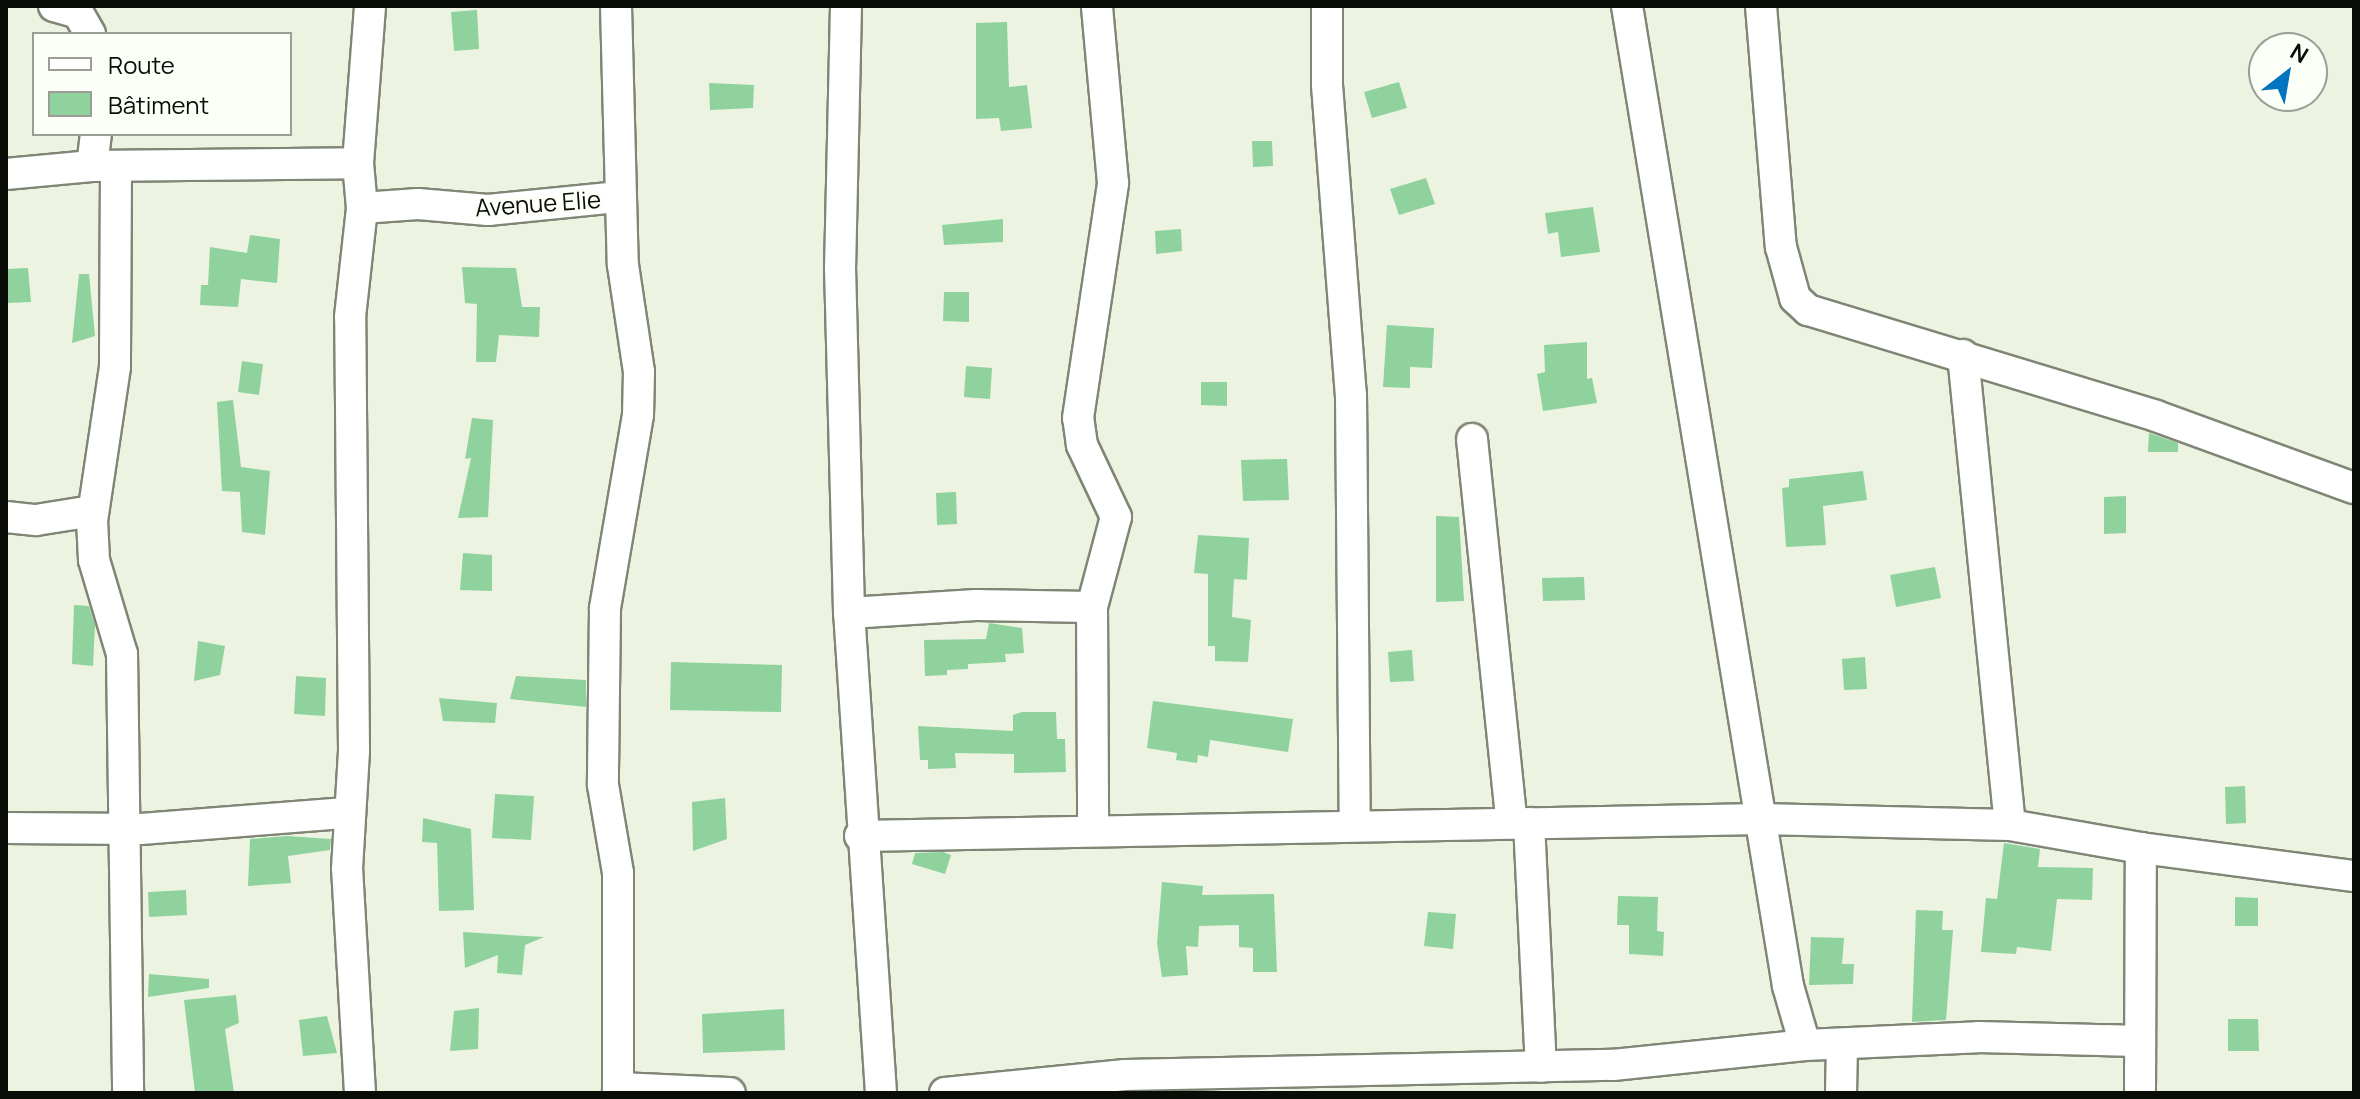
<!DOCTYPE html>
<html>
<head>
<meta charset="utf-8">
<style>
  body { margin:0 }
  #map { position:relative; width:2360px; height:1099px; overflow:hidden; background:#ecf4e1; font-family:Manrope,sans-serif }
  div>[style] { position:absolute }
  .building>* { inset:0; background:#8fd29d }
  .roads { filter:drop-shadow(2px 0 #7f8675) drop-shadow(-2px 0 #7f8675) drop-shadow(0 2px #7f8675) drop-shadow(0 -2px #7f8675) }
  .minor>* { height:30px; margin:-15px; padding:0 15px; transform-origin:15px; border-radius:15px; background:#fff }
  span { translate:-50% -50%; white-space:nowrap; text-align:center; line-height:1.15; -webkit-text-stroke:6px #fcfff7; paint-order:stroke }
  .street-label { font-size:24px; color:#0a0d07 }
  .frame { position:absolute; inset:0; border:8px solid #0a0d07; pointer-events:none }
  .legend { position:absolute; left:32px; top:32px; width:260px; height:104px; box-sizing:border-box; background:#fcfff7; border:2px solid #9b9e97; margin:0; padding:10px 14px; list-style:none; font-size:24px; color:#0a0d07 }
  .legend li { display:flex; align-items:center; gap:16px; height:40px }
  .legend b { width:40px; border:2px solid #9b9e97 }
  .north { position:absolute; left:2248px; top:32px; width:80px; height:80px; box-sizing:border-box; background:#fcfff7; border:2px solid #9b9e97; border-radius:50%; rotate:31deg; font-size:22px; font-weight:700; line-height:32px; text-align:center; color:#0a0d07 }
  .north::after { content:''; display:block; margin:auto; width:28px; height:36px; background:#0074be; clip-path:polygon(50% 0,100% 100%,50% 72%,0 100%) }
</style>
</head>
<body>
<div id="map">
  <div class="building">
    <i style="clip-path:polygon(477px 10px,479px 49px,454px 51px,451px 12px)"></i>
    <i style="clip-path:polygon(1007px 22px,1009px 87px,1027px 85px,1032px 128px,1001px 131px,999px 118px,976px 119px,976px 23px)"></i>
    <i style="clip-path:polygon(1399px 82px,1407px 108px,1372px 118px,1364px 92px)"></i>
    <i style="clip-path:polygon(709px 83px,754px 85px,753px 108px,710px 110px)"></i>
    <i style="clip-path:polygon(1252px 141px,1272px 141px,1273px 166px,1253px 167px)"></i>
    <i style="clip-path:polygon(1426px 178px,1435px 204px,1399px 215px,1390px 189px)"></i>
    <i style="clip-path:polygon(1593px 207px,1600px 252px,1561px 257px,1558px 232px,1548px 234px,1545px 213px)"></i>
    <i style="clip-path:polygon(1003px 219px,1003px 242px,944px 245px,942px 225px)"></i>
    <i style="clip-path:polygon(1181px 229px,1182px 251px,1156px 254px,1155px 231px)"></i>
    <i style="clip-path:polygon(250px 235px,280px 239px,277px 283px,241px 279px,238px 307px,200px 305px,201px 285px,208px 285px,210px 247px,247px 253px)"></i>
    <i style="clip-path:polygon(462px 267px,516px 268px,522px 307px,540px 307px,539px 337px,499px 335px,496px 362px,476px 362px,477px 304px,465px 303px)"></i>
    <i style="clip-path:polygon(28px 268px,31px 302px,6px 303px,6px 269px)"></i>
    <i style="clip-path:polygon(79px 274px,89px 274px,95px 336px,72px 343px)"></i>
    <i style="clip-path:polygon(944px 292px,969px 292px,969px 322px,943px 321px)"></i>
    <i style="clip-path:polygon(1387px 325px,1434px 328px,1432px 368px,1410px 367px,1410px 388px,1383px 387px)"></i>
    <i style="clip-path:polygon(1587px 342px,1587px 379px,1592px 378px,1597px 403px,1543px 411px,1537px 374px,1545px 372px,1544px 345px)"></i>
    <i style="clip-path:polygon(242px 361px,263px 364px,259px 395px,238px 392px)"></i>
    <i style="clip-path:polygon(966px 366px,992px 368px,990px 399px,964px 397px)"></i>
    <i style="clip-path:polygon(1201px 382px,1227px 382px,1227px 406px,1201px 405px)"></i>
    <i style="clip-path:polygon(233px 400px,241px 467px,270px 471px,265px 535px,242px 532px,240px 492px,222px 491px,217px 402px)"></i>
    <i style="clip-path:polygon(472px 418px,493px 420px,488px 517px,458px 518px,471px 458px,465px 459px)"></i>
    <i style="clip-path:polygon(2149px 433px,2178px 443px,2178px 452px,2148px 452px)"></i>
    <i style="clip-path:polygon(1287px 459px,1289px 500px,1243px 501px,1241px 460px)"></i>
    <i style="clip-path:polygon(1863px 471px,1867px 500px,1823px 506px,1826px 545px,1786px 547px,1782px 488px,1789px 487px,1789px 479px)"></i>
    <i style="clip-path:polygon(956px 492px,957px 524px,937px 525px,936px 493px)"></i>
    <i style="clip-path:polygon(2126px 496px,2126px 533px,2104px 534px,2104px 497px)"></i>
    <i style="clip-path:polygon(1436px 516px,1459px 517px,1464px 601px,1436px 602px)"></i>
    <i style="clip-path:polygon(1198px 535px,1249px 538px,1247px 580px,1234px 579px,1232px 617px,1251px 620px,1248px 662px,1215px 661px,1215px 646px,1208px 646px,1208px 574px,1194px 573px)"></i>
    <i style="clip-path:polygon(463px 553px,492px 555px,492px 591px,460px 590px)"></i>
    <i style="clip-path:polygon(1935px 567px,1941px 598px,1896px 607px,1890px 575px)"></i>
    <i style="clip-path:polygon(1584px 577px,1585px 600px,1543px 601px,1542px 578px)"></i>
    <i style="clip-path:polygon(74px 605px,89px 606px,95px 625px,93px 666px,72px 664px)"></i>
    <i style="clip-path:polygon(989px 623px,1022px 628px,1024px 653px,1005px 654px,1006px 662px,968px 664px,968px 669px,947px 670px,947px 675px,925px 676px,924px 640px,986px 639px)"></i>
    <i style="clip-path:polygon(198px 641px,225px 646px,220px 675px,194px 681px)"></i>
    <i style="clip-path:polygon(1412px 650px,1414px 681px,1390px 682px,1388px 652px)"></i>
    <i style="clip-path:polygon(1865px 657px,1867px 689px,1844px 690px,1842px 659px)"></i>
    <i style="clip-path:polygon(671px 662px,782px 665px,781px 712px,670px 710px)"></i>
    <i style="clip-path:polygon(296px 676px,326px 678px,325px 716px,294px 714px)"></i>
    <i style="clip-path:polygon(516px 676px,586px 680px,586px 707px,510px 699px)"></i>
    <i style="clip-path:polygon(439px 698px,497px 703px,495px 723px,443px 721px)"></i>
    <i style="clip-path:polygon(1153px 701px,1293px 719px,1288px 752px,1210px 740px,1208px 757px,1198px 755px,1197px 763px,1176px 760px,1177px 753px,1147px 748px)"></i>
    <i style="clip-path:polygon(1022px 712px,1056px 712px,1057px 739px,1065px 739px,1066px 772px,1014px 773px,1014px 754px,955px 753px,956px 768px,928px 769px,928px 760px,920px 760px,918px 726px,1013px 731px,1013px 715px)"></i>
    <i style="clip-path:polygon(2245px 786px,2246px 823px,2226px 824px,2225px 787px)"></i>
    <i style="clip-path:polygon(495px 794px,534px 796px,531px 840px,492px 838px)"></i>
    <i style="clip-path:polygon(725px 798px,727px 839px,693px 851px,692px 802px)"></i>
    <i style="clip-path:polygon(423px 818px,471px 829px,474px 910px,439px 911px,437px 843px,422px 842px)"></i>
    <i style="clip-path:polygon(287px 836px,331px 839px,330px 850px,288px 856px,291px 883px,248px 886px,250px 839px)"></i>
    <i style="clip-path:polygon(2004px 843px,2040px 849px,2038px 867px,2093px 868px,2092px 900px,2057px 899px,2051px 951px,2017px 947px,2016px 954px,1981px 952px,1986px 898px,1997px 899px)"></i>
    <i style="clip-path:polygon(943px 852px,951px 855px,945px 874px,912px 864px,915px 853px)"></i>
    <i style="clip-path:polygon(1162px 882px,1203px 886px,1202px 895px,1274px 894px,1277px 972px,1253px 972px,1253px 948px,1239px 947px,1239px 925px,1199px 926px,1198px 947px,1186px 946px,1188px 975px,1162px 977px,1157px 943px)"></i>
    <i style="clip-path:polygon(186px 890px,187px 915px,149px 917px,148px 892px)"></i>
    <i style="clip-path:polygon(1618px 896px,1658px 897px,1657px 931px,1664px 932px,1663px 956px,1629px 954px,1629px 925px,1617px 925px)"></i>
    <i style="clip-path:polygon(2235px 897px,2258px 898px,2258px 926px,2235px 926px)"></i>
    <i style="clip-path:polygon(1916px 910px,1943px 911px,1942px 930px,1953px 930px,1946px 1020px,1912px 1022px)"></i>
    <i style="clip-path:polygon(1428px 912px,1456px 914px,1453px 949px,1424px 946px)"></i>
    <i style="clip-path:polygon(463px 932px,525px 936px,544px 937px,525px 945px,522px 975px,497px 973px,498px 955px,465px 968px)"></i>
    <i style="clip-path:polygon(1811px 937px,1844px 938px,1842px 964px,1854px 964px,1853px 984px,1809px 985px)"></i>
    <i style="clip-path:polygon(149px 974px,209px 979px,209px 988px,148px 997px)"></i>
    <i style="clip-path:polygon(236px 995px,239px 1023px,225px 1029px,234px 1093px,195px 1093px,184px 1000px)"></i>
    <i style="clip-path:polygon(479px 1008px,478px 1049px,450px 1051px,454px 1011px)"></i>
    <i style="clip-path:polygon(784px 1009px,785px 1050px,703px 1053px,702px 1014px)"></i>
    <i style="clip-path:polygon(327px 1016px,337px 1053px,303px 1056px,299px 1020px)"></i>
    <i style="clip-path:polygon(2228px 1019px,2258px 1019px,2259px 1051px,2228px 1051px)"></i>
  </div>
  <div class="roads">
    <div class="minor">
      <i style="left:54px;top:6px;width:25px;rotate:16deg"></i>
      <i style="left:78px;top:13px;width:24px;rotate:60deg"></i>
      <i style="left:616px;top:6px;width:259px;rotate:88.5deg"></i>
      <i style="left:623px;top:265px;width:108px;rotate:81.5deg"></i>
      <i style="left:639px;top:372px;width:43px;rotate:91.3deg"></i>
      <i style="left:638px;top:415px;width:197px;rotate:99.7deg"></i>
      <i style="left:605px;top:609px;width:176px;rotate:90.7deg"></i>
      <i style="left:603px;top:785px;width:89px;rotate:80.3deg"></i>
      <i style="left:618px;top:873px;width:220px;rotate:90deg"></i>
      <i style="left:846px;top:6px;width:261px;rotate:91.3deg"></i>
      <i style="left:840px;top:267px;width:346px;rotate:88.5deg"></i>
      <i style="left:1327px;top:6px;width:79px;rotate:90deg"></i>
      <i style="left:1327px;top:85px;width:311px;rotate:85.6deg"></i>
      <i style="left:1351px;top:395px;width:430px;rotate:89.5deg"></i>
      <i style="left:1627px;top:6px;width:993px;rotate:80.67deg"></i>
      <i style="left:1788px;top:986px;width:61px;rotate:73.9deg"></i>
      <i style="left:1761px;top:6px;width:242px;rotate:85.3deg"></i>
      <i style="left:1781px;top:247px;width:53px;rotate:74.6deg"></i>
      <i style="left:1795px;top:298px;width:18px;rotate:43deg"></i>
      <i style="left:1808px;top:310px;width:364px;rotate:16.9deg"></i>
      <i style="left:2156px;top:416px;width:211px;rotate:20deg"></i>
      <i style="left:92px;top:166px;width:32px;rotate:-83deg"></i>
      <i style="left:116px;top:169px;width:198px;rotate:90.3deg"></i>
      <i style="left:115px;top:367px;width:155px;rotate:98.5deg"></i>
      <i style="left:92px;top:520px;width:40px;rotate:87.1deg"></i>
      <i style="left:94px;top:560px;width:98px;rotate:73.4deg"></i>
      <i style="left:122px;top:654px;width:439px;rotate:89.2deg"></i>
      <i style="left:6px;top:174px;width:86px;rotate:-5.3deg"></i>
      <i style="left:92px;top:166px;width:266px;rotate:-0.6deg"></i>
      <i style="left:362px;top:208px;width:56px;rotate:-4.1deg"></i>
      <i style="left:418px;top:204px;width:70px;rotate:4.9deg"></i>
      <i style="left:488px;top:210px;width:132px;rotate:-5.7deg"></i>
      <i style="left:1963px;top:355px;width:472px;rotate:84.3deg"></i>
      <i style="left:1472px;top:439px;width:386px;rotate:84.1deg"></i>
      <i style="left:6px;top:517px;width:30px;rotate:6deg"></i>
      <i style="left:36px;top:520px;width:58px;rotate:-9deg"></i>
      <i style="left:1092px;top:607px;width:93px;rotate:-75.1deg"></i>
      <i style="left:1116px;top:517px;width:80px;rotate:-115.3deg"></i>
      <i style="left:1082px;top:445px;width:27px;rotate:-98deg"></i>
      <i style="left:1078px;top:418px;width:238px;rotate:-81.5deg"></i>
      <i style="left:1113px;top:183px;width:178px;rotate:-95.2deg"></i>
      <i style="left:1529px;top:823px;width:244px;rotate:87.2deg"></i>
      <i style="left:6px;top:828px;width:135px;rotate:0.4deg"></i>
      <i style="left:141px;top:829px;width:206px;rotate:-4.5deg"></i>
      <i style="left:860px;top:836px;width:901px;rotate:-1.08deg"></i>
      <i style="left:1761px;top:819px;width:249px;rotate:1.4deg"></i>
      <i style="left:2010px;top:825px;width:133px;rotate:10deg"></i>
      <i style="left:2141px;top:848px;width:215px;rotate:7.5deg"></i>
      <i style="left:618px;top:1088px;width:112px;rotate:2.6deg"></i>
      <i style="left:360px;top:1093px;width:224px;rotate:-93.3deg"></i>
      <i style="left:347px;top:869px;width:119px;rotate:-86.6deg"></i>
      <i style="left:354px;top:750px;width:433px;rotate:-90.5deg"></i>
      <i style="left:350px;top:317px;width:110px;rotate:-83.7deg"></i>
      <i style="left:362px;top:208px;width:45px;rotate:-95.1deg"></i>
      <i style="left:358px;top:163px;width:157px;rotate:-85.6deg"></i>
      <i style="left:881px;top:1093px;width:481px;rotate:-93.8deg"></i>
      <i style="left:849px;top:613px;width:127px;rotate:-3.6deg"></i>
      <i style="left:976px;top:605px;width:116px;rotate:1deg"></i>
      <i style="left:1092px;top:607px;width:223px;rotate:89.7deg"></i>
      <i style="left:945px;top:1093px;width:181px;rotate:-5.7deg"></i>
      <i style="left:1125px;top:1075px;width:488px;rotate:-1.2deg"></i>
      <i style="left:1613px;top:1065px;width:193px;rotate:-5.9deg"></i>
      <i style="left:1805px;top:1045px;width:173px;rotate:-2.6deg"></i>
      <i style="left:1978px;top:1037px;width:162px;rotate:1.4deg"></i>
      <i style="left:1841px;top:1093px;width:49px;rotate:-88.8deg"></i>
      <i style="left:2140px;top:1093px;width:245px;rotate:-89.8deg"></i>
    </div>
  </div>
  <div class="street-label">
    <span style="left:538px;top:203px;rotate:-4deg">Avenue Elie</span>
  </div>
  <div class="frame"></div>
  <ul class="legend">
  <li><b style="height:10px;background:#fff"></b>Route</li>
  <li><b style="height:22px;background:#8fd29d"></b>Bâtiment</li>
  </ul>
  <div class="north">N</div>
</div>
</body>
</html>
